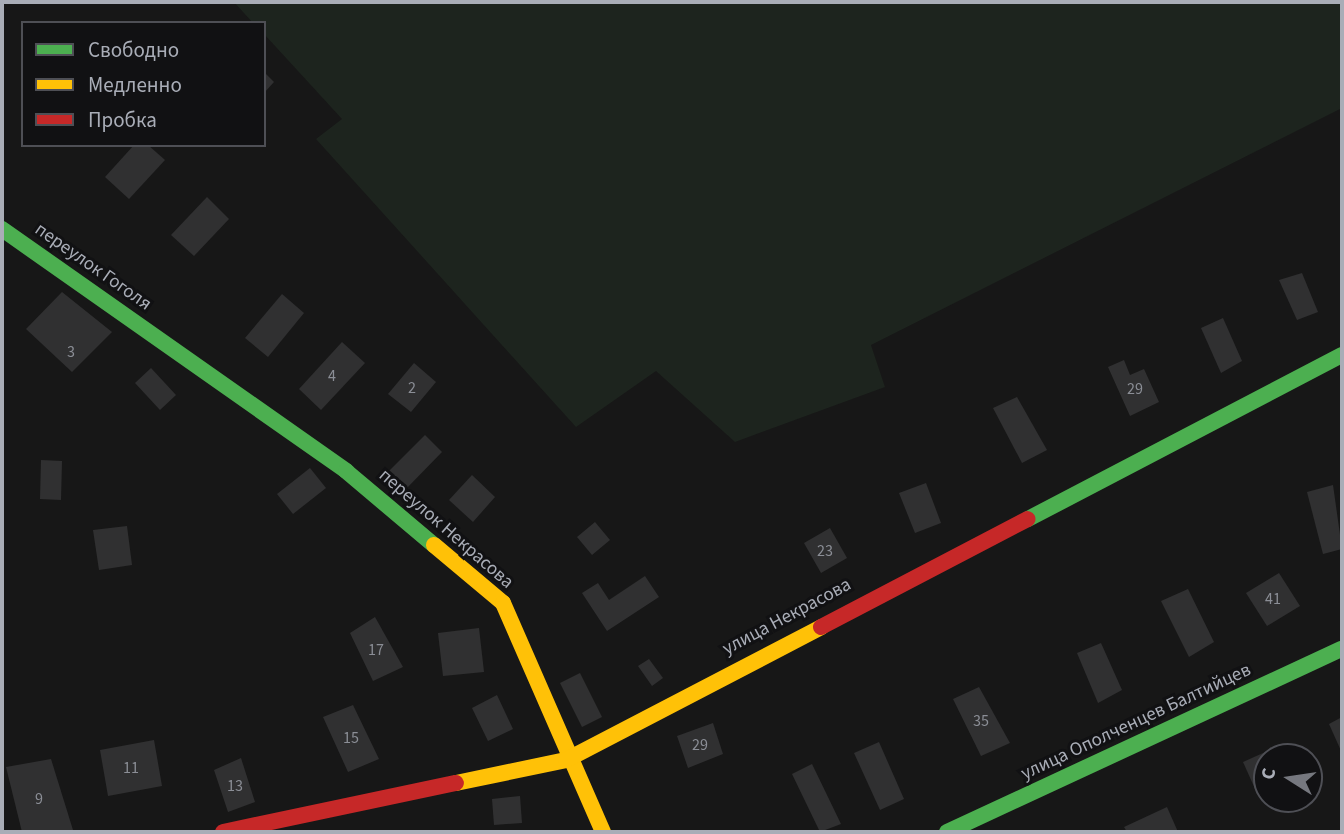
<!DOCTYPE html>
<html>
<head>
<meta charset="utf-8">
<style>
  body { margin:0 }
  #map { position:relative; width:1344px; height:834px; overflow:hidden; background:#171717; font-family:"Source Sans 3",sans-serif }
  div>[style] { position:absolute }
  .green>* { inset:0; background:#1d241e }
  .building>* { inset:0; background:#303031 }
  .fast>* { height:16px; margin:-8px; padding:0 8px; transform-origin:8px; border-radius:8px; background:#4caf50 }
  .slow>* { height:16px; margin:-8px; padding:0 8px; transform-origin:8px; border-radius:8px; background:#ffc107 }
  .jam>* { height:16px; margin:-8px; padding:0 8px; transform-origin:8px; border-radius:8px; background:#c62828 }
  span { translate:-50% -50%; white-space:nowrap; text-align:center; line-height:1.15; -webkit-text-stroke:6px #111113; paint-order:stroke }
  .number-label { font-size:16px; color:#8b8e96 }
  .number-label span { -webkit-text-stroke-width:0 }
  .street-label { font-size:19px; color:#a9adb7 }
  .frame { position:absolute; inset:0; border:4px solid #a9adb7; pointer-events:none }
  .legend { position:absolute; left:21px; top:21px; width:245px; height:126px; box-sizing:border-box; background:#111113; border:2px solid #4e4f55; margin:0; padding:9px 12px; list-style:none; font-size:21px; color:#a9adb7 }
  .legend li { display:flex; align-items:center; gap:14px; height:35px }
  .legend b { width:35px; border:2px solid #4e4f55 }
  .north { position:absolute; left:1253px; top:743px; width:70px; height:70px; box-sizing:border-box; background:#111113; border:2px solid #4e4f55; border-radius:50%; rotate:282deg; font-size:19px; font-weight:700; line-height:28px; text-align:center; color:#a9adb7 }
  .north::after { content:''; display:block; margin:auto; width:24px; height:32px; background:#76787f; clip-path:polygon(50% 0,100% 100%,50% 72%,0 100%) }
</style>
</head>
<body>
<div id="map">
  <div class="green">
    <i style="clip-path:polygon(234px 2px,1342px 2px,1342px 108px,871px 345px,885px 387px,735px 442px,656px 371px,576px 427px,316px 139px,342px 119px,264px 34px,264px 23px,253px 23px)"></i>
  </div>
  <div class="building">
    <i style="clip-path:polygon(264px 72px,274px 82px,264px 93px)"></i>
    <i style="clip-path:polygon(134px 145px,148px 145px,165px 160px,129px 199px,105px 177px)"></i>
    <i style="clip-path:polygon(207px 197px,229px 219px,194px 256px,171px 235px)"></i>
    <i style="clip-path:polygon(1302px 273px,1318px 312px,1297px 320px,1279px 280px)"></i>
    <i style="clip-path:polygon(62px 292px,112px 332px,72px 372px,26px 329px)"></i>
    <i style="clip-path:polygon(282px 294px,304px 313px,268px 357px,245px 338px)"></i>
    <i style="clip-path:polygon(1223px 318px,1242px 361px,1221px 373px,1201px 328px)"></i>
    <i style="clip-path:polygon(342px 342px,365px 363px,321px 410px,299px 389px)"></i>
    <i style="clip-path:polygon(1124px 360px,1130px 375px,1144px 369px,1159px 402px,1130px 416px,1108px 367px)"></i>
    <i style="clip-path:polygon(414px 363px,436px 382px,411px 412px,388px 394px)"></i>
    <i style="clip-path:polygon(151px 368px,176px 395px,160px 410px,135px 383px)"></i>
    <i style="clip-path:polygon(1017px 397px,1047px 450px,1022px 463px,993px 408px)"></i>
    <i style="clip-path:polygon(425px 435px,442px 452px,405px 490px,388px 472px)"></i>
    <i style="clip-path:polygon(41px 460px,62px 461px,61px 500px,40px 499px)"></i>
    <i style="clip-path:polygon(310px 468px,326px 488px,293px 514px,277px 494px)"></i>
    <i style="clip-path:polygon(472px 475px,495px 497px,473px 522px,449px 500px)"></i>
    <i style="clip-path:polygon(926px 483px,941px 523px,915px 533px,899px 493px)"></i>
    <i style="clip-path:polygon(1333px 485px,1342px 549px,1323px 554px,1307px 492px)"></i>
    <i style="clip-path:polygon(595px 522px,610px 540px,592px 555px,577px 537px)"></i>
    <i style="clip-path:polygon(127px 526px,132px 565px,99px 570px,93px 530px)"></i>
    <i style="clip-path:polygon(830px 528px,847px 558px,821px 573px,804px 543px)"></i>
    <i style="clip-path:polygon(1279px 573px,1300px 606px,1267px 626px,1246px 593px)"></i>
    <i style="clip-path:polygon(645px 576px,659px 597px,607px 631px,582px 593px,598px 583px,609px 600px)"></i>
    <i style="clip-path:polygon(1188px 589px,1214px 642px,1189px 657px,1161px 601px)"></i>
    <i style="clip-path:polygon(375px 617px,403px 667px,373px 681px,350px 633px)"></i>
    <i style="clip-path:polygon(479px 628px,484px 672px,443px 676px,438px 633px)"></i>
    <i style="clip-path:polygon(1101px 643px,1122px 690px,1098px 703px,1077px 653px)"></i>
    <i style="clip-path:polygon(649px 659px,663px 678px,652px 686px,638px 666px)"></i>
    <i style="clip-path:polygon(580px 673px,602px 717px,582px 727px,560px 683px)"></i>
    <i style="clip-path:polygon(979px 687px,1010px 743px,981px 756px,953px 699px)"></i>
    <i style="clip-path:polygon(497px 695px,513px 729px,488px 741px,472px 708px)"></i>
    <i style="clip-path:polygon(353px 705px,379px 759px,348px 772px,323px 717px)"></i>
    <i style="clip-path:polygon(1342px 717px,1342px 753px,1329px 724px)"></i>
    <i style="clip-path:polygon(713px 723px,723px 754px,688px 768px,677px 736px)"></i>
    <i style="clip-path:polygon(154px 740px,162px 786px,108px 796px,100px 750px)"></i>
    <i style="clip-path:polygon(879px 742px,904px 799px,880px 810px,854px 753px)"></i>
    <i style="clip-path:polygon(1272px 749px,1267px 787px,1256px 791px,1243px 762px)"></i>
    <i style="clip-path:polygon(241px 758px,255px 802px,228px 812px,214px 770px)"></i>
    <i style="clip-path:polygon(51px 759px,73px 830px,22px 832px,6px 767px)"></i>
    <i style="clip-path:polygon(812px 764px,841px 824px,820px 832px,792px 774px)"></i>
    <i style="clip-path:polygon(520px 796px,522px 823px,494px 825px,492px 799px)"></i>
    <i style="clip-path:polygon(1167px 807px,1178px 832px,1127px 832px,1124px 827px)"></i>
  </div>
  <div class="fast">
    <i style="left:2px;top:229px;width:421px;rotate:35.1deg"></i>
    <i style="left:346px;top:471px;width:115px;rotate:40.1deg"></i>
    <i style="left:1028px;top:519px;width:354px;rotate:-27.6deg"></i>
    <i style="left:947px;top:832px;width:435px;rotate:-24.9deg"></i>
  </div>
  <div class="slow">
    <i style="left:434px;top:545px;width:90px;rotate:40deg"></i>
    <i style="left:503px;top:603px;width:250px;rotate:66.4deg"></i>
    <i style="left:456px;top:783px;width:112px;rotate:-11.8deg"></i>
    <i style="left:566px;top:760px;width:288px;rotate:-27.5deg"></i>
  </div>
  <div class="jam">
    <i style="left:821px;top:627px;width:233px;rotate:-27.6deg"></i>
    <i style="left:223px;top:832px;width:238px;rotate:-11.9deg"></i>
  </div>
  <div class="number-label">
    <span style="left:71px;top:352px">3</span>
    <span style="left:332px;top:376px">4</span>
    <span style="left:412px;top:388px">2</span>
    <span style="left:1135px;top:389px">29</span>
    <span style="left:825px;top:551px">23</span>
    <span style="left:1273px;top:599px">41</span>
    <span style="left:376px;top:650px">17</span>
    <span style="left:981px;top:721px">35</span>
    <span style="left:351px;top:738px">15</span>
    <span style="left:700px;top:745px">29</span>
    <span style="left:131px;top:768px">11</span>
    <span style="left:235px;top:786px">13</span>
    <span style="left:39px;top:799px">9</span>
  </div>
  <div class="street-label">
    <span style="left:93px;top:267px;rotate:35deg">переулок Гоголя</span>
    <span style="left:446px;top:529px;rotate:41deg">переулок Некрасова</span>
    <span style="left:787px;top:617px;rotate:-28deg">улица Некрасова</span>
    <span style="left:1136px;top:722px;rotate:-25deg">улица Ополченцев Балтийцев</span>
  </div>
  <div class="frame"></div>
  <ul class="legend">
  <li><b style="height:9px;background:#4caf50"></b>Свободно</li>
  <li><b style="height:9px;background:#ffc107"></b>Медленно</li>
  <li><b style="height:9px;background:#c62828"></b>Пробка</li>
  </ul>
  <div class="north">С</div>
</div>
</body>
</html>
